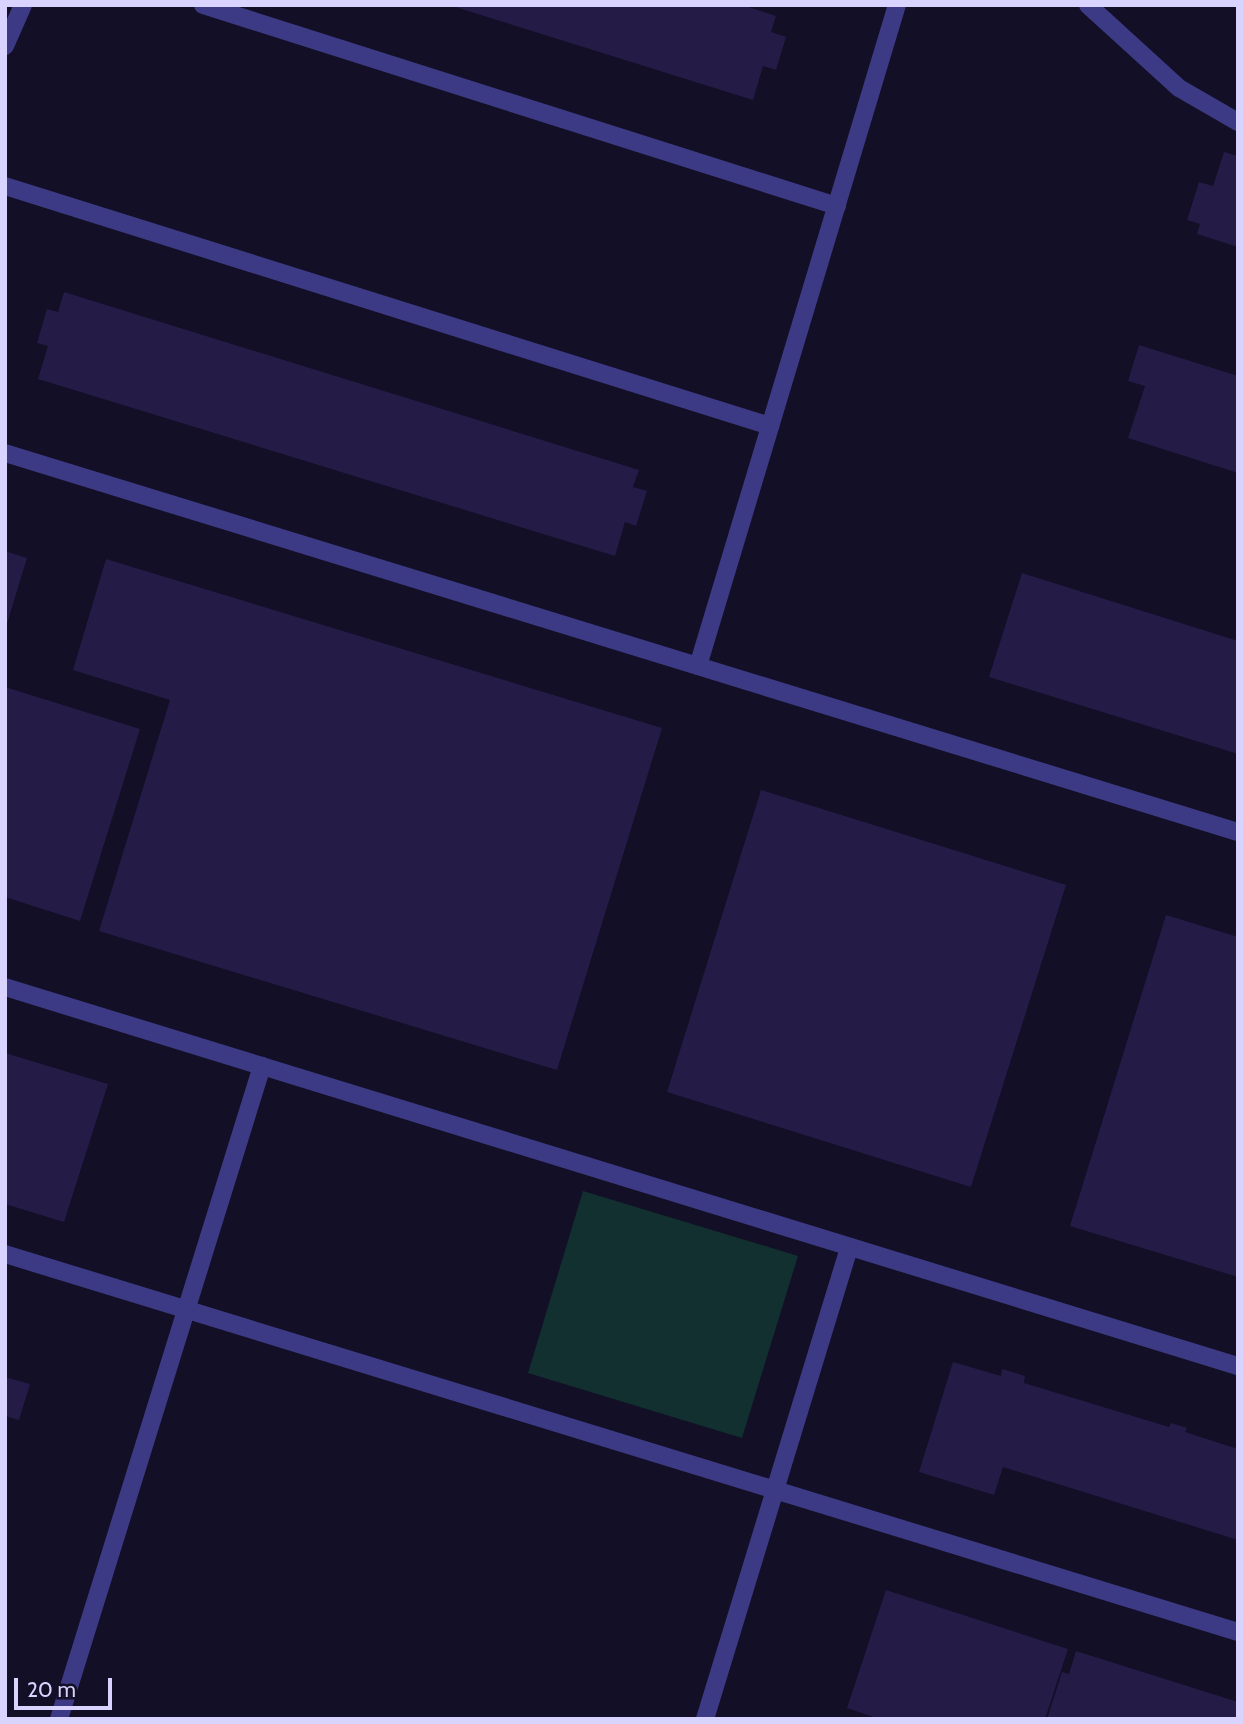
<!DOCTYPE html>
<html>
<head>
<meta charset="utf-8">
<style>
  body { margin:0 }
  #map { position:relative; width:1243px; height:1724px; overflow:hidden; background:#130f26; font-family:Cabin,sans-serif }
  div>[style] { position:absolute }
  .green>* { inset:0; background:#12302f }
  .building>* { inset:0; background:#241b47 }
  .lane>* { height:18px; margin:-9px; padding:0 9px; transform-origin:9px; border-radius:9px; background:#3d3a85 }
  span { translate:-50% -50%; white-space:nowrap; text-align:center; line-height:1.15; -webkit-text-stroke:5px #130f26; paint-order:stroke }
  .frame { position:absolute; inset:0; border:7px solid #d9d4ff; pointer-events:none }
  .scale { position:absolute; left:14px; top:1678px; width:98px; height:32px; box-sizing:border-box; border:4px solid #d9d4ff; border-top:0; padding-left:9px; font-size:21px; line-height:24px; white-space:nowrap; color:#d9d4ff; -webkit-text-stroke:5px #130f26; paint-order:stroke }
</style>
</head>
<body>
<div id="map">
  <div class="green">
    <i style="clip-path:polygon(583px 1191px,798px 1256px,742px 1438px,528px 1373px)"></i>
  </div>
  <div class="building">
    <i style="clip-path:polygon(449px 5px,742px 5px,776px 16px,771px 32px,786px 37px,776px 70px,763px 66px,753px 100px)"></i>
    <i style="clip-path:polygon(1224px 152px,1238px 156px,1238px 247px,1197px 234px,1200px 224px,1187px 220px,1199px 182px,1213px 186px)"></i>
    <i style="clip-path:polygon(64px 292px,639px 470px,633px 487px,647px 491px,636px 526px,625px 522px,615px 556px,38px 379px,48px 346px,37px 343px,47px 309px,58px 312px)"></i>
    <i style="clip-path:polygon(1139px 345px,1238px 376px,1238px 473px,1128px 438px,1145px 386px,1128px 381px)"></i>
    <i style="clip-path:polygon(5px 551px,27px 558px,6px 627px,5px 627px)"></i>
    <i style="clip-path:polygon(106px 559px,662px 728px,557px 1070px,99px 931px,170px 700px,73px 670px)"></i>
    <i style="clip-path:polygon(1022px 573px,1238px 641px,1238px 754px,989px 677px)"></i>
    <i style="clip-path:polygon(5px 687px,140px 729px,80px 921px,5px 897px)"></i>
    <i style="clip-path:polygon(761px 790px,1066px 885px,971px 1187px,667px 1092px)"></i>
    <i style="clip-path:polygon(1166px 915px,1238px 937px,1238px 1277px,1070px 1226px)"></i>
    <i style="clip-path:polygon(5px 1053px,108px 1084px,64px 1222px,5px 1204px)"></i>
    <i style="clip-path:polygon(953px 1362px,1001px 1376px,1002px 1369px,1025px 1376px,1024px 1383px,1169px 1427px,1171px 1423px,1187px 1428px,1185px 1432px,1238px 1449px,1238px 1540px,1003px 1467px,994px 1495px,919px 1472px)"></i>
    <i style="clip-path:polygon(5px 1377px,30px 1384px,19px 1420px,5px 1416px)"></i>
    <i style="clip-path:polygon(886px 1590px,1068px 1649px,1045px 1719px,879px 1719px,847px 1708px)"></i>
    <i style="clip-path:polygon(1076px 1651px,1238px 1702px,1238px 1719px,1047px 1719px,1062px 1672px,1069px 1674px)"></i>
  </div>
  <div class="lane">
    <i style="left:203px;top:5px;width:665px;rotate:17.59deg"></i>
    <i style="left:1088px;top:5px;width:123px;rotate:42.4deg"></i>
    <i style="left:1179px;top:88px;width:68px;rotate:30deg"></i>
    <i style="left:5px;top:46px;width:45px;rotate:-66.3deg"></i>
    <i style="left:5px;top:186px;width:802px;rotate:17.42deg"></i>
    <i style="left:5px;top:453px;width:1290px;rotate:17.09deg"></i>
    <i style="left:698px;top:666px;width:690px;rotate:-73.25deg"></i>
    <i style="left:5px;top:987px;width:269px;rotate:17.1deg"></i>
    <i style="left:5px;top:1254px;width:1290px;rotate:17.04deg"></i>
    <i style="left:59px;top:1719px;width:684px;rotate:-72.73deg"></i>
    <i style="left:262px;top:1066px;width:1021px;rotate:17.09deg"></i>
    <i style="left:705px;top:1719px;width:493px;rotate:-73deg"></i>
  </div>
  <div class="frame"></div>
  <div class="scale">20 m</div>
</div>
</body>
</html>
